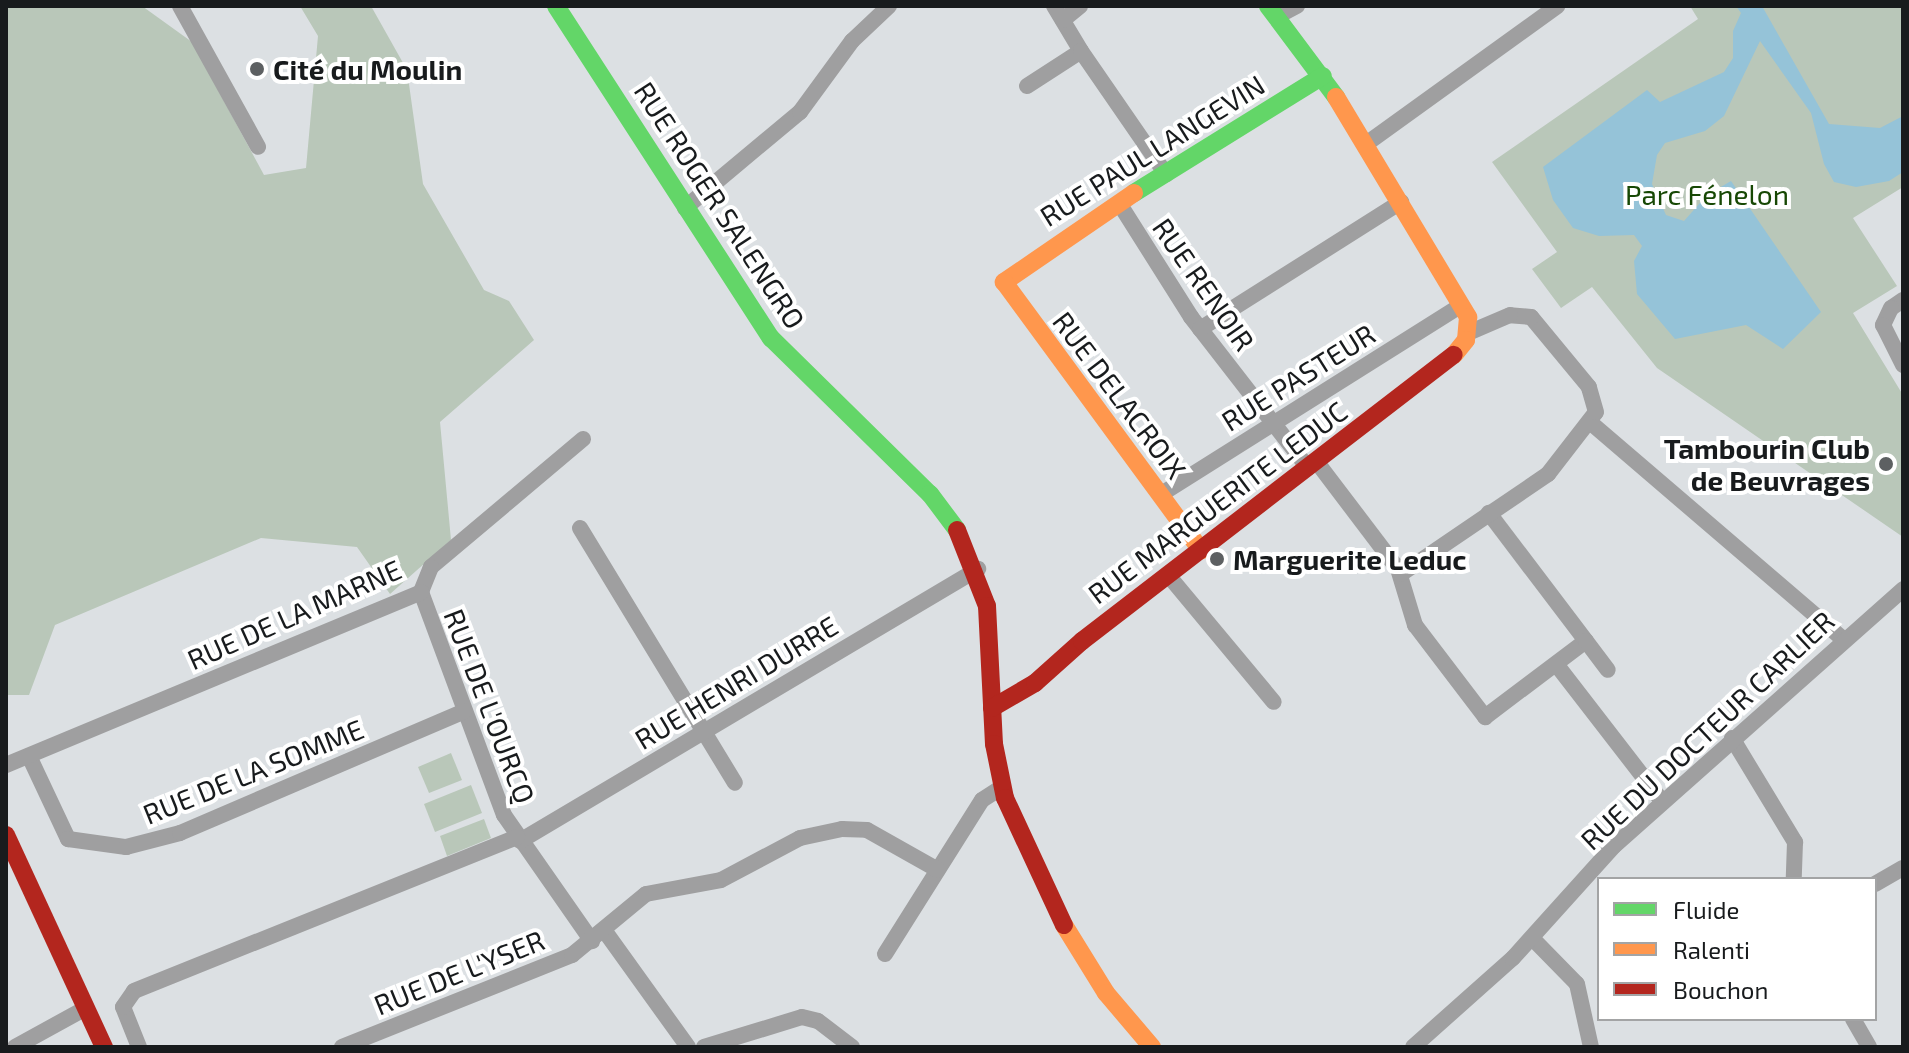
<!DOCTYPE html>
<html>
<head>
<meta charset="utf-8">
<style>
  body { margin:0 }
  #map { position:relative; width:1909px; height:1053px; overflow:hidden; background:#dce0e3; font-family:"Exo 2",sans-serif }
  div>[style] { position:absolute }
  .green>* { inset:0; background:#b9c7b9 }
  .water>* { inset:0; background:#95c3d8 }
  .street>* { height:16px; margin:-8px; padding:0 8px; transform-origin:8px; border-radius:8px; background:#9f9fa0 }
  .fast>* { height:18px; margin:-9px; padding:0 9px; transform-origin:9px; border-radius:9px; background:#63d668 }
  .slow>* { height:18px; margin:-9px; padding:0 9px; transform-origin:9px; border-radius:9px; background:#ff974d }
  .jam>* { height:18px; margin:-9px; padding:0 9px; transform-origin:9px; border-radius:9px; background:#b3261e }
  .dots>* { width:22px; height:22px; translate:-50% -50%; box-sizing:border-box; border:4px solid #fff; border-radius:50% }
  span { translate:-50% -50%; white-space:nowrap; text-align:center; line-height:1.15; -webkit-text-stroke:8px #fff; paint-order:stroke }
  .poi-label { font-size:28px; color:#181b1d; font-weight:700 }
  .left { translate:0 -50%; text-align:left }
  .right { translate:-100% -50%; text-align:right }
  .street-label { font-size:28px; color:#181b1d }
  .park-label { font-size:28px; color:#174804 }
  .frame { position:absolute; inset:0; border:8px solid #181b1d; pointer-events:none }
  .legend { position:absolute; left:1597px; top:877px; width:280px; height:144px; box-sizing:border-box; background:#fff; border:2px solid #a3a4a5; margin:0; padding:10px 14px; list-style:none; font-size:24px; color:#181b1d }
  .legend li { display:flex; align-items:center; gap:16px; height:40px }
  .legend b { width:40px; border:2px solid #a3a4a5 }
</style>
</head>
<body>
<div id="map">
  <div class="green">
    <i style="clip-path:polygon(6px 6px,142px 6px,192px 42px,264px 175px,306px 168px,318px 36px,300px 6px,371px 6px,407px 70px,423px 184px,484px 290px,509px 301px,534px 340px,440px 422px,451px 540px,390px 594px,357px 547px,261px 538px,55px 625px,29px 695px,6px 695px)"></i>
    <i style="clip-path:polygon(1690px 6px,1903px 6px,1903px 187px,1853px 218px,1897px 286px,1853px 313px,1903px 395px,1903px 537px,1657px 368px,1592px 287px,1561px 308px,1532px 269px,1557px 252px,1492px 162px,1698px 19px)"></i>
    <i style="clip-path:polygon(451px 753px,462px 780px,429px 793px,418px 767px)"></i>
    <i style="clip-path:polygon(471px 785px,482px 813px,435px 832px,424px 804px)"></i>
    <i style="clip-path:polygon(484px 819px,491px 838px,447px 856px,440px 836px)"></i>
  </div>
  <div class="water">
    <i style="clip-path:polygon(1736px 6px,1762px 6px,1829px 124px,1880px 128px,1903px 116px,1903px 172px,1889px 181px,1856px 187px,1834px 182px,1824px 164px,1811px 113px,1760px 41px,1724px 116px,1705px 131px,1665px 143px,1657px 155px,1652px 184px,1666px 215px,1684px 221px,1707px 195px,1731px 181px,1821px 312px,1783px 349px,1746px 325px,1675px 339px,1637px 294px,1634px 261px,1642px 246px,1634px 235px,1599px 236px,1573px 228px,1553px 200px,1543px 167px,1647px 90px,1660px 102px,1724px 72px,1733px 58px,1733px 31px,1741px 13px)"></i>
  </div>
  <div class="street">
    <i style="left:180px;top:6px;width:161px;rotate:61deg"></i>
    <i style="left:1054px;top:6px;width:52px;rotate:59deg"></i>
    <i style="left:1276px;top:17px;width:24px;rotate:-28deg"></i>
    <i style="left:1063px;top:20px;width:22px;rotate:-39deg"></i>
    <i style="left:1027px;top:86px;width:64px;rotate:-32.9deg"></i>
    <i style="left:1081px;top:51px;width:150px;rotate:55.4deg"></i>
    <i style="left:1366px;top:144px;width:236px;rotate:-35.8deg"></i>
    <i style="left:1119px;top:203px;width:135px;rotate:57.7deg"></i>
    <i style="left:1191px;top:317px;width:191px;rotate:52.2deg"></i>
    <i style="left:685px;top:208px;width:150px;rotate:-39.9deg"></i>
    <i style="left:800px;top:112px;width:88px;rotate:-53.8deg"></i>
    <i style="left:852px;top:41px;width:51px;rotate:-43.4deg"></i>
    <i style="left:1903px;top:300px;width:14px;rotate:146deg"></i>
    <i style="left:1891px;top:308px;width:19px;rotate:115deg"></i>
    <i style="left:1883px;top:325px;width:45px;rotate:63.4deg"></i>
    <i style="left:1200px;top:329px;width:238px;rotate:-32.3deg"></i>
    <i style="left:1591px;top:423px;width:332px;rotate:40.6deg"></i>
    <i style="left:583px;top:439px;width:199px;rotate:139.9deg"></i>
    <i style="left:431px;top:567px;width:27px;rotate:112deg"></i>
    <i style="left:421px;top:592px;width:238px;rotate:69.6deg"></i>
    <i style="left:504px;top:815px;width:154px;rotate:55.1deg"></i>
    <i style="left:1316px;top:461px;width:136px;rotate:52.8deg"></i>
    <i style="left:1398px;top:569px;width:59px;rotate:73.1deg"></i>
    <i style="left:1415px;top:625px;width:116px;rotate:52.7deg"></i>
    <i style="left:1485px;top:717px;width:126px;rotate:-37deg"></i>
    <i style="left:1586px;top:641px;width:161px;rotate:-127.2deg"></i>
    <i style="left:1163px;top:493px;width:352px;rotate:-32.2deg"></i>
    <i style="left:580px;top:528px;width:298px;rotate:58.7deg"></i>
    <i style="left:1401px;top:574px;width:178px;rotate:-34.2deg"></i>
    <i style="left:1548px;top:474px;width:78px;rotate:-52.3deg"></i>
    <i style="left:1596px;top:412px;width:26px;rotate:-106deg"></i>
    <i style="left:1589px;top:387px;width:91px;rotate:-129.6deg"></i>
    <i style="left:1531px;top:317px;width:21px;rotate:-175deg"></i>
    <i style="left:1510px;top:315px;width:46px;rotate:156.8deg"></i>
    <i style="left:1168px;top:575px;width:165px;rotate:50.2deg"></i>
    <i style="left:1586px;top:641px;width:36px;rotate:53deg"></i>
    <i style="left:1556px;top:664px;width:173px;rotate:52.3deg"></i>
    <i style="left:1732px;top:738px;width:122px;rotate:58.8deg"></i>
    <i style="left:1795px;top:842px;width:37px;rotate:92deg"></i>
    <i style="left:29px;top:756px;width:92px;rotate:64.8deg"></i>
    <i style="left:68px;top:839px;width:59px;rotate:7.9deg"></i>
    <i style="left:126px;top:847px;width:56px;rotate:-14.5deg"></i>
    <i style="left:180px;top:833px;width:309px;rotate:-23.2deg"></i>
    <i style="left:6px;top:765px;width:450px;rotate:-22.6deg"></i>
    <i style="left:520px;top:841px;width:533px;rotate:-30.71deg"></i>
    <i style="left:1875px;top:884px;width:32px;rotate:-30deg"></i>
    <i style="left:604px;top:930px;width:144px;rotate:54.3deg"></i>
    <i style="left:1532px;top:938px;width:64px;rotate:45.6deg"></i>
    <i style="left:1577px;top:984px;width:65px;rotate:77.5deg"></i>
    <i style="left:885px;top:954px;width:182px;rotate:-57.8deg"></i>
    <i style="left:982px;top:800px;width:24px;rotate:-33deg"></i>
    <i style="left:1853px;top:1019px;width:32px;rotate:60deg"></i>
    <i style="left:15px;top:1047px;width:81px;rotate:-28.8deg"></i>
    <i style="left:139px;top:1047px;width:43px;rotate:-111.8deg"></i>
    <i style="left:123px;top:1007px;width:19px;rotate:-55deg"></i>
    <i style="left:134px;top:991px;width:413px;rotate:-21.9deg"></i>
    <i style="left:342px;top:1047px;width:248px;rotate:-21.8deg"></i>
    <i style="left:572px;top:955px;width:96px;rotate:-39.5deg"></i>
    <i style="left:646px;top:894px;width:76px;rotate:-10.6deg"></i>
    <i style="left:721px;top:880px;width:89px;rotate:-28deg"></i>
    <i style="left:800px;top:838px;width:43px;rotate:-12.1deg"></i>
    <i style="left:842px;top:829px;width:25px;rotate:2deg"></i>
    <i style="left:867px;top:830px;width:81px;rotate:29.4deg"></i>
    <i style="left:704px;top:1047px;width:102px;rotate:-17deg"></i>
    <i style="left:802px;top:1017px;width:16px;rotate:14deg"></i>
    <i style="left:818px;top:1021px;width:43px;rotate:37.4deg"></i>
    <i style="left:1413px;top:1047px;width:134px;rotate:-41.7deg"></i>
    <i style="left:1513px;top:958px;width:151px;rotate:-48deg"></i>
    <i style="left:1614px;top:846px;width:387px;rotate:-41.6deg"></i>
  </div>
  <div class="fast">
    <i style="left:556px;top:6px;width:396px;rotate:57.1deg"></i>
    <i style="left:771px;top:338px;width:223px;rotate:44.5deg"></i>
    <i style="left:930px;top:494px;width:45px;rotate:53.1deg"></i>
    <i style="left:1268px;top:6px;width:114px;rotate:53.2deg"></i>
    <i style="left:1134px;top:193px;width:222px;rotate:-31.8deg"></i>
  </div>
  <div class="slow">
    <i style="left:1336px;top:97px;width:257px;rotate:59deg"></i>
    <i style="left:1468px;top:317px;width:23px;rotate:95deg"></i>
    <i style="left:1466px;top:340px;width:19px;rotate:129deg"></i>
    <i style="left:1134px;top:193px;width:158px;rotate:145.6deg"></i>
    <i style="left:1004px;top:282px;width:333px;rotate:53.7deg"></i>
    <i style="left:1064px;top:925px;width:80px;rotate:58.3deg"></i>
    <i style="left:1106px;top:993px;width:71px;rotate:49.6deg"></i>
  </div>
  <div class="jam">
    <i style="left:957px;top:530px;width:82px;rotate:68.5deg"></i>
    <i style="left:987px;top:606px;width:138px;rotate:87.1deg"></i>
    <i style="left:994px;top:744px;width:55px;rotate:78.5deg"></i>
    <i style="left:1005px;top:798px;width:140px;rotate:65.1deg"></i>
    <i style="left:992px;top:708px;width:50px;rotate:-30.2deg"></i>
    <i style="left:1035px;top:683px;width:63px;rotate:-41.8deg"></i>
    <i style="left:1082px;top:641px;width:469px;rotate:-37.6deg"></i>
    <i style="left:6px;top:835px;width:234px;rotate:65.2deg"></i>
  </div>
  <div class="dots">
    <i style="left:257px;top:69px;background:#5d6062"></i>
    <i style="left:1886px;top:464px;background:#5d6062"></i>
    <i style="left:1217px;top:559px;background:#5d6062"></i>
  </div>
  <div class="poi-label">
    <span class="left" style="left:273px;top:69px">Cité du Moulin</span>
    <span class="right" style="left:1870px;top:464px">Tambourin Club<br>de Beuvrages</span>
    <span class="left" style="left:1233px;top:559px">Marguerite Leduc</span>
  </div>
  <div class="street-label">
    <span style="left:1152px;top:150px;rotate:-32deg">RUE PAUL LANGEVIN</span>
    <span style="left:720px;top:205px;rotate:57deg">RUE ROGER SALENGRO</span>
    <span style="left:1204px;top:284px;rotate:55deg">RUE RENOIR</span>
    <span style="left:1298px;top:377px;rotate:-32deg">RUE PASTEUR</span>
    <span style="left:1120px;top:395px;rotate:53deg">RUE DELACROIX</span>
    <span style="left:1217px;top:502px;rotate:-37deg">RUE MARGUERITE LEDUC</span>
    <span style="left:294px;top:614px;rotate:-24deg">RUE DE LA MARNE</span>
    <span style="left:736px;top:682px;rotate:-31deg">RUE HENRI DURRE</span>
    <span style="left:490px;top:706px;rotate:69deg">RUE DE L'OURCQ</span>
    <span style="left:1707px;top:730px;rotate:-43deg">RUE DU DOCTEUR CARLIER</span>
    <span style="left:253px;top:771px;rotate:-22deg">RUE DE LA SOMME</span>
    <span style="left:459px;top:972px;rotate:-22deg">RUE DE L'YSER</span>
  </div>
  <div class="park-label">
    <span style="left:1707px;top:194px">Parc Fénelon</span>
  </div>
  <div class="frame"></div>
  <ul class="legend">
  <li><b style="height:10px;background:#63d668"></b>Fluide</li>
  <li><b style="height:10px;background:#ff974d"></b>Ralenti</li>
  <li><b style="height:10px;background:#b3261e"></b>Bouchon</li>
  </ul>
</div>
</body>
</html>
